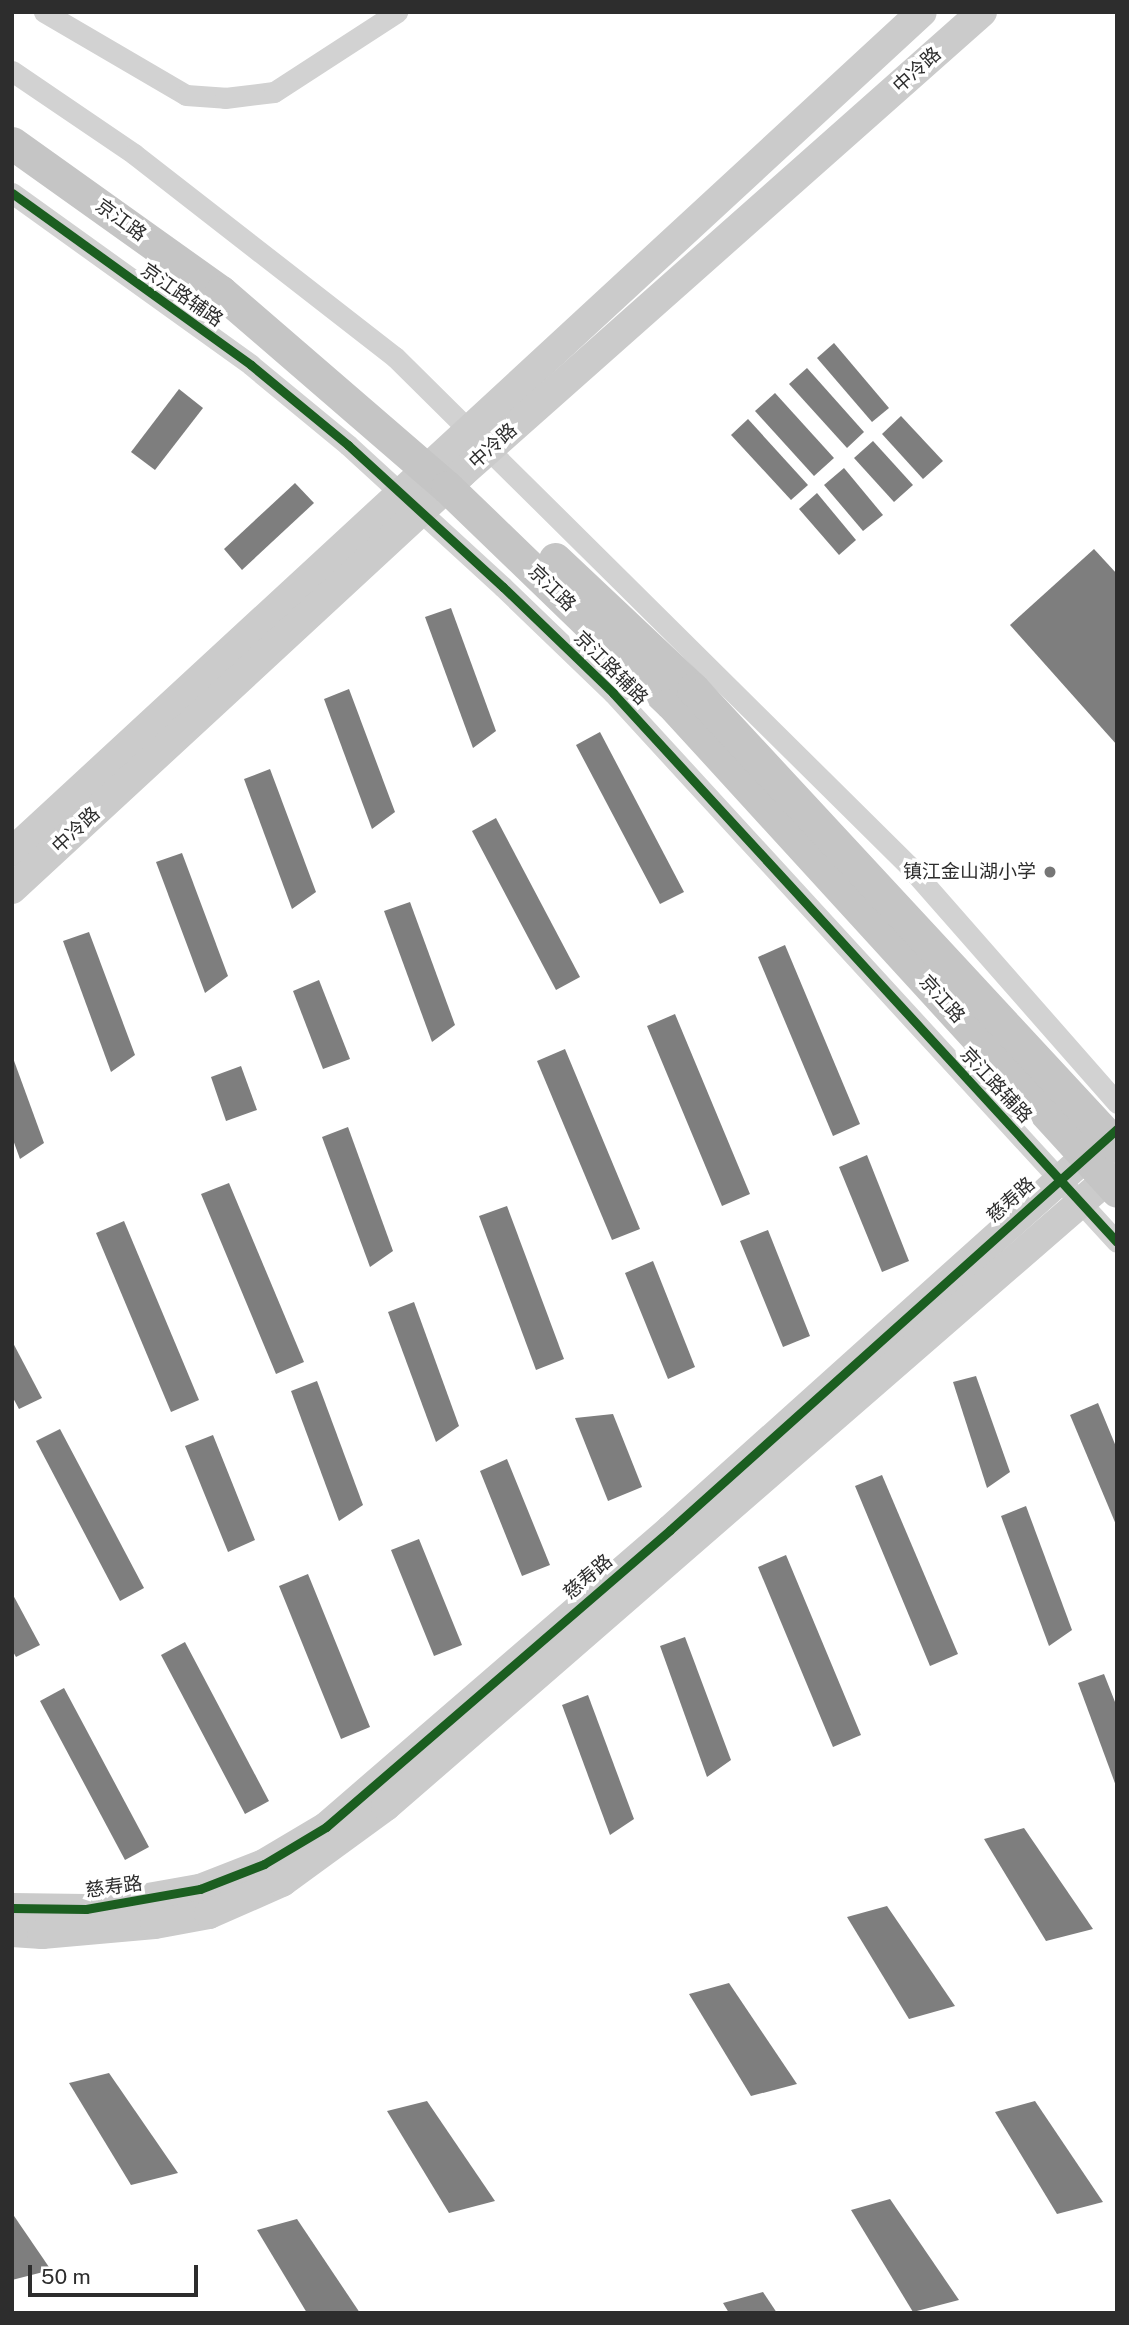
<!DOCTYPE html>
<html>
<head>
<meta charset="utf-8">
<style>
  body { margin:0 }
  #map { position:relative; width:1129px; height:2325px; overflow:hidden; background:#fff; font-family:"Public Sans","Noto Sans SC",sans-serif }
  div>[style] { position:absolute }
  .building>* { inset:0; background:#7e7e7e }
  .street>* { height:21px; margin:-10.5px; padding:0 10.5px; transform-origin:10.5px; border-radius:10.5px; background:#d2d2d2 }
  .secondary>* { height:30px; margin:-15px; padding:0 15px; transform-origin:15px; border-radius:15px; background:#cbcbcb }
  .primary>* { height:33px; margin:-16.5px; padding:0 16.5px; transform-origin:16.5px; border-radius:16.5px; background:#c5c5c5 }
  .cycleway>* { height:9px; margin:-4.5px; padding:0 4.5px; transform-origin:4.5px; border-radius:4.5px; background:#1b5e20 }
  .dots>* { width:19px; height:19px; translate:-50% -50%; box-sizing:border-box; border:4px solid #fff; border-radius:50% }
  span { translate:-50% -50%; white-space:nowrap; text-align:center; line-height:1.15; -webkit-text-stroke:7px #fff; paint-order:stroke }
  .street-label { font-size:19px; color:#2d2d2d }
  .poi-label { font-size:19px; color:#2d2d2d }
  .right { translate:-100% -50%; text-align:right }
  .frame { position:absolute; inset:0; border:14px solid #2d2d2d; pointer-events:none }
  .scale { position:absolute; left:28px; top:2265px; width:170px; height:32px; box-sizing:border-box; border:4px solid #2d2d2d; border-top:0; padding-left:9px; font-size:21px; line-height:24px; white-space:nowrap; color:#2d2d2d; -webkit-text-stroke:5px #fff; paint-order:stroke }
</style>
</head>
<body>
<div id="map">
  <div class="building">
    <i style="clip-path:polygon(834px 343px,889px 408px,872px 422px,817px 358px)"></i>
    <i style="clip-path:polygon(807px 368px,864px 432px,847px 448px,789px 384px)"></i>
    <i style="clip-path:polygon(179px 389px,203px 408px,155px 470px,131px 452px)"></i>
    <i style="clip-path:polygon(775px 393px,834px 458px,814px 476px,755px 411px)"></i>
    <i style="clip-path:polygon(901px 416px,943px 461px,923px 479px,882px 434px)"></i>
    <i style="clip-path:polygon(748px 419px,808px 485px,791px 500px,731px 435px)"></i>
    <i style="clip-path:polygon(873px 441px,913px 485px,894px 502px,854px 458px)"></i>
    <i style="clip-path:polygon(844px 468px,883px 515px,863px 531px,824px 485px)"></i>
    <i style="clip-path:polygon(295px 483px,314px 503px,242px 570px,224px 549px)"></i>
    <i style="clip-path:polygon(817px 493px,856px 540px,839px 555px,799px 509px)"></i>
    <i style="clip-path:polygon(1094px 549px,1117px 574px,1117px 745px,1010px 625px)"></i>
    <i style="clip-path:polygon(451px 608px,496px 731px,473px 748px,425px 617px)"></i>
    <i style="clip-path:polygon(349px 689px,395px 812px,372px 829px,324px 699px)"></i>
    <i style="clip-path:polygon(600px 732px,684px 892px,660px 904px,576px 745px)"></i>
    <i style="clip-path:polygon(270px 769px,316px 892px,292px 909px,244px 779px)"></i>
    <i style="clip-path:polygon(496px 818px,580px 977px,556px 990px,472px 831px)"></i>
    <i style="clip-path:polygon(182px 853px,228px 976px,205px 993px,156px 862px)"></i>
    <i style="clip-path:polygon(410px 902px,455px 1025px,432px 1042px,384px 911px)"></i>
    <i style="clip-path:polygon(89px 932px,135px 1055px,111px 1072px,63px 941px)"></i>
    <i style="clip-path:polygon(785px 945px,860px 1124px,833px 1136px,758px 957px)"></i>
    <i style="clip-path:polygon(319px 980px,350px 1059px,323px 1069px,293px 991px)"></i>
    <i style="clip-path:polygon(675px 1014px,750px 1194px,722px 1206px,647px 1026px)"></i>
    <i style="clip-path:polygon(565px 1049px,640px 1229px,612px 1240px,537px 1061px)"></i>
    <i style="clip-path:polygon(13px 1058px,44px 1143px,20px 1159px,12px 1137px)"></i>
    <i style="clip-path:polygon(241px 1066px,257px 1110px,226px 1121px,211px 1077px)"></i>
    <i style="clip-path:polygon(348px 1127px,393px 1251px,370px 1267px,322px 1137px)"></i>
    <i style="clip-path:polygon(867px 1155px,909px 1261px,882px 1272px,839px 1167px)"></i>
    <i style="clip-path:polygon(229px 1183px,304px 1362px,276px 1374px,201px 1194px)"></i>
    <i style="clip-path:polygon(507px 1206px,564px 1359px,536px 1370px,479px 1216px)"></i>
    <i style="clip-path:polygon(124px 1221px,199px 1400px,171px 1412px,96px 1233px)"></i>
    <i style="clip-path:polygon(768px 1230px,810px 1336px,783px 1347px,740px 1241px)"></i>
    <i style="clip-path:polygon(653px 1261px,695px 1367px,668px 1379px,625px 1273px)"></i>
    <i style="clip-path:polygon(414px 1302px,459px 1426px,436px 1442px,388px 1312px)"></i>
    <i style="clip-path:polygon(12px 1341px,42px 1398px,19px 1409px,12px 1396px)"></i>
    <i style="clip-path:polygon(976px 1376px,1010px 1472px,987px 1488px,953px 1382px)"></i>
    <i style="clip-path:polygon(317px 1381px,363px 1505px,339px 1521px,291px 1391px)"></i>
    <i style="clip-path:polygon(1098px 1403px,1117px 1449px,1117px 1527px,1070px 1415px)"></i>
    <i style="clip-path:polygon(613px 1414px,642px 1487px,608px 1501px,575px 1418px)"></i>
    <i style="clip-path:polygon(60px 1429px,144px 1588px,120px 1601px,36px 1441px)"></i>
    <i style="clip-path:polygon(213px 1435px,255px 1540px,228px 1552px,185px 1446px)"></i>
    <i style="clip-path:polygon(507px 1459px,550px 1565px,522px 1576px,480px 1471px)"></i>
    <i style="clip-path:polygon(882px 1475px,958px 1654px,930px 1666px,855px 1486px)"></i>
    <i style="clip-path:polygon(1026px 1506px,1072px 1630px,1049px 1646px,1001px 1516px)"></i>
    <i style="clip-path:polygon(419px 1539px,462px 1645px,434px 1656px,391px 1550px)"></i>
    <i style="clip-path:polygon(786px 1555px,861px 1735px,833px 1747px,758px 1567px)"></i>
    <i style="clip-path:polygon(308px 1574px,370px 1727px,341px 1739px,279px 1586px)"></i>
    <i style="clip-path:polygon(12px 1593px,40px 1645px,16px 1657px,12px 1650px)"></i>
    <i style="clip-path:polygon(685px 1637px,731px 1760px,707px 1777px,660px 1646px)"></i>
    <i style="clip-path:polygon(185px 1642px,269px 1801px,245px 1814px,161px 1655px)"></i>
    <i style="clip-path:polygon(1104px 1674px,1117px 1707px,1116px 1786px,1078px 1683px)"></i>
    <i style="clip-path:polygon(64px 1688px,149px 1847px,125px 1860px,40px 1701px)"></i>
    <i style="clip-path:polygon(588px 1695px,634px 1819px,610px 1835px,562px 1705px)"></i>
    <i style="clip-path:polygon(1024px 1828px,1093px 1929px,1046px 1941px,984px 1839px)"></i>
    <i style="clip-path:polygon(887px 1906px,955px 2006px,909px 2019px,847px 1917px)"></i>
    <i style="clip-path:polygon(729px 1983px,797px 2084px,751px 2096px,689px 1994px)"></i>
    <i style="clip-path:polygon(109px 2073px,178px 2173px,131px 2185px,69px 2083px)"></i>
    <i style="clip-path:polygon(427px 2101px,495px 2201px,449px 2213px,387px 2111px)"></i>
    <i style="clip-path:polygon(1035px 2101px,1103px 2202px,1057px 2214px,995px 2112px)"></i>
    <i style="clip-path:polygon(890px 2199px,959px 2300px,913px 2312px,851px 2210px)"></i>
    <i style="clip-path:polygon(12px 2213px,51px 2270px,12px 2280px)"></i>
    <i style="clip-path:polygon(297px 2219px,360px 2313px,307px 2313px,257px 2230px)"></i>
    <i style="clip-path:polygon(763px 2292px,777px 2313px,729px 2313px,723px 2303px)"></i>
  </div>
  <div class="street">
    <i style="left:44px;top:12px;width:164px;rotate:30.3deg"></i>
    <i style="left:186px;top:95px;width:39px;rotate:4deg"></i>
    <i style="left:225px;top:98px;width:49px;rotate:-7deg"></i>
    <i style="left:274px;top:92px;width:147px;rotate:-33deg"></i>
    <i style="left:12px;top:71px;width:148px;rotate:34.2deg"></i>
    <i style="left:134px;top:154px;width:331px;rotate:37.9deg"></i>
    <i style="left:395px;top:357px;width:722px;rotate:44.72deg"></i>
    <i style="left:908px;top:865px;width:317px;rotate:48.7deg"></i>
    <i style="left:12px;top:193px;width:294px;rotate:35.7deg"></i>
    <i style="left:251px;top:365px;width:126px;rotate:39.5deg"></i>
    <i style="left:348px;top:445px;width:210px;rotate:42.5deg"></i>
    <i style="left:503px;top:587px;width:153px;rotate:43.9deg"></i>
    <i style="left:613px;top:693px;width:745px;rotate:47.45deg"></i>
  </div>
  <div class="secondary">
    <i style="left:12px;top:852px;width:1238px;rotate:-42.71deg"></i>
    <i style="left:12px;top:889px;width:613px;rotate:-42.75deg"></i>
    <i style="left:462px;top:473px;width:695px;rotate:-41.56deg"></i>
    <i style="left:12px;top:1908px;width:74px;rotate:0.8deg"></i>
    <i style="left:86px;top:1909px;width:116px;rotate:-10deg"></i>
    <i style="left:200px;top:1889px;width:69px;rotate:-21.3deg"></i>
    <i style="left:264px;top:1864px;width:72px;rotate:-30.8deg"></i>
    <i style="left:326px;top:1827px;width:454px;rotate:-40.8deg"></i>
    <i style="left:670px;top:1530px;width:582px;rotate:-41.94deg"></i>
    <i style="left:12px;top:1932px;width:30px;rotate:4deg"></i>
    <i style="left:42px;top:1934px;width:113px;rotate:-5.1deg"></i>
    <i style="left:155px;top:1924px;width:55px;rotate:-10.5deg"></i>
    <i style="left:209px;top:1914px;width:80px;rotate:-23.7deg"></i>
    <i style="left:282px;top:1882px;width:129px;rotate:-36.2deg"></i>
    <i style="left:386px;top:1806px;width:968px;rotate:-40.98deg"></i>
  </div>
  <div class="primary">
    <i style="left:12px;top:143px;width:257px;rotate:35.5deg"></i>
    <i style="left:221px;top:292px;width:298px;rotate:40.8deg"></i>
    <i style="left:447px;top:487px;width:311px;rotate:44deg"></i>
    <i style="left:671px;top:703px;width:661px;rotate:47.57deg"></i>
    <i style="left:555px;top:559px;width:190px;rotate:43.3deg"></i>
    <i style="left:693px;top:689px;width:623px;rotate:47.15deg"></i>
  </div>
  <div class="cycleway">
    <i style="left:12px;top:193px;width:294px;rotate:35.7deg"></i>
    <i style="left:251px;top:365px;width:126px;rotate:39.5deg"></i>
    <i style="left:348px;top:445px;width:210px;rotate:42.5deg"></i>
    <i style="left:503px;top:587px;width:153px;rotate:43.9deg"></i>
    <i style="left:613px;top:693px;width:745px;rotate:47.45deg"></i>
    <i style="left:12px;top:1908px;width:74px;rotate:0.8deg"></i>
    <i style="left:86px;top:1909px;width:116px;rotate:-10deg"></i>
    <i style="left:200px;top:1889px;width:69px;rotate:-21.3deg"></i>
    <i style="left:264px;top:1864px;width:72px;rotate:-30.8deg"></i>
    <i style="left:326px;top:1827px;width:454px;rotate:-40.8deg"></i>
    <i style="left:670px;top:1530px;width:601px;rotate:-41.9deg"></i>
  </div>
  <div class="dots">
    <i style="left:1050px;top:872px;background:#767676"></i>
  </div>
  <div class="street-label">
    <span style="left:917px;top:70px;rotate:-42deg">中冷路</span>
    <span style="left:121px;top:220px;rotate:36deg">京江路</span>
    <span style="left:182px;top:295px;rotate:35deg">京江路辅路</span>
    <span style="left:493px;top:446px;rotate:-42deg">中冷路</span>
    <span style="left:552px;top:588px;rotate:44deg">京江路</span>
    <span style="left:611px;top:668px;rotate:45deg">京江路辅路</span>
    <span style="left:76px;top:830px;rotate:-43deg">中冷路</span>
    <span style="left:942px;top:999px;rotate:48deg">京江路</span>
    <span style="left:996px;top:1085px;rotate:47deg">京江路辅路</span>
    <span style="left:1011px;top:1200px;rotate:-42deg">慈寿路</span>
    <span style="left:588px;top:1577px;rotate:-41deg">慈寿路</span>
    <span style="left:114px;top:1887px;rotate:-8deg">慈寿路</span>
  </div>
  <div class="poi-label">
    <span class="right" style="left:1036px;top:872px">镇江金山湖小学</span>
  </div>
  <div class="frame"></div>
  <div class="scale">50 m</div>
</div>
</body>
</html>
